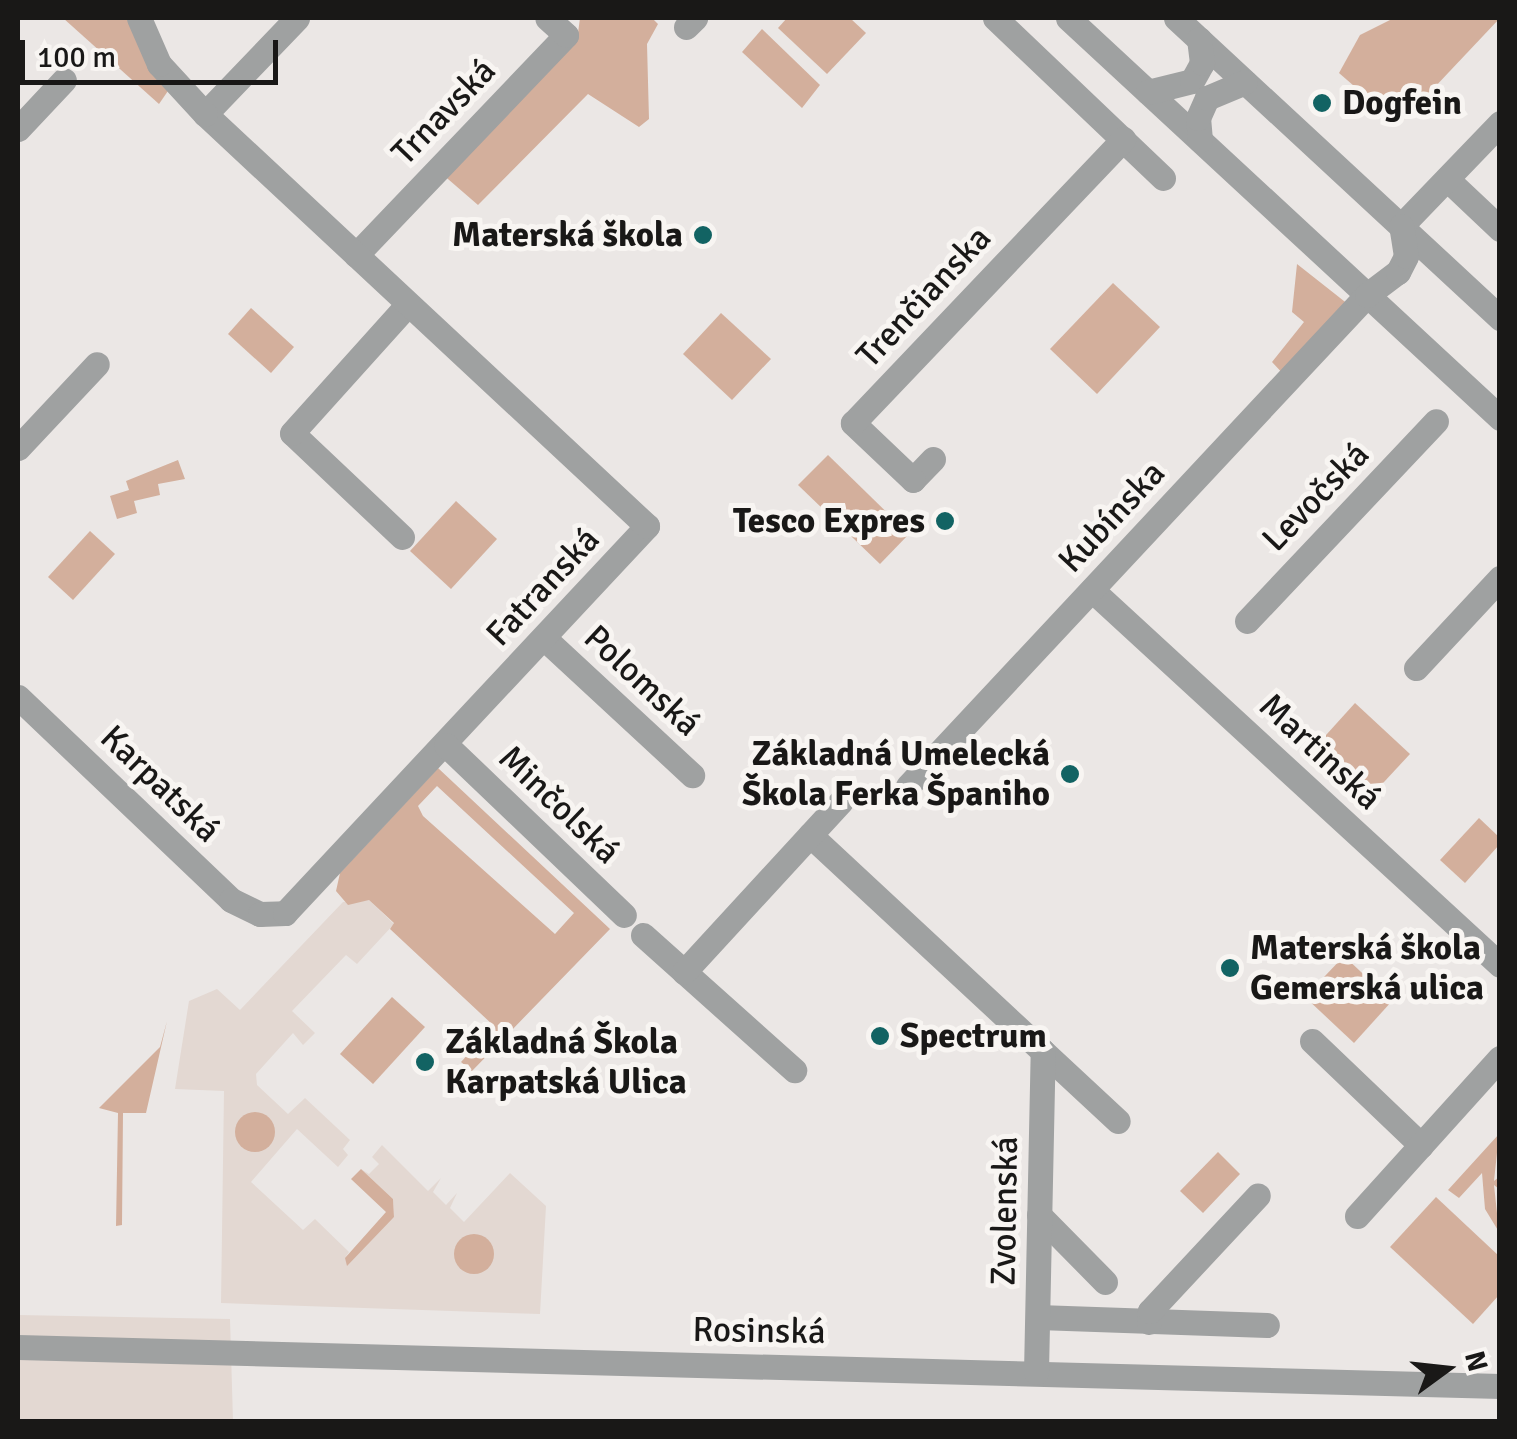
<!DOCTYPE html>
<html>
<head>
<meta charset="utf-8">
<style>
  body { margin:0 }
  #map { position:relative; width:1517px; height:1439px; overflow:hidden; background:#ebe7e5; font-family:Signika,sans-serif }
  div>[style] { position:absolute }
  .built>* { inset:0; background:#e3d8d2 }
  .green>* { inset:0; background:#d3af9c }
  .round { border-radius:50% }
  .minor>* { height:25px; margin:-12.5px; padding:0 12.5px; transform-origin:12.5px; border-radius:12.5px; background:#9fa1a1 }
  .dots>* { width:28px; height:28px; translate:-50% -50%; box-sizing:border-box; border:5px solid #f8f5f2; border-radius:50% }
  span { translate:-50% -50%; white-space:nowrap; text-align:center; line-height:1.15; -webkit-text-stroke:10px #f8f5f2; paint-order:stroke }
  .poi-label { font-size:35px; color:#191817; font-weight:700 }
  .left { translate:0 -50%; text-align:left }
  .right { translate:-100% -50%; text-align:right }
  .street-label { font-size:35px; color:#191817 }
  .frame { position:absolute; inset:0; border:20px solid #191817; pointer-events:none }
  .north { position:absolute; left:1397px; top:1319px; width:100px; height:100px; -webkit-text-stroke:8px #f8f5f2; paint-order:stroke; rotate:75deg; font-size:28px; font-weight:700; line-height:40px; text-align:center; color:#191817 }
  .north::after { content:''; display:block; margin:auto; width:35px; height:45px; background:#191817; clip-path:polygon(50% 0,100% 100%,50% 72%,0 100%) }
  .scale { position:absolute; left:20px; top:40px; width:258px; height:45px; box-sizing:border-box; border:5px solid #191817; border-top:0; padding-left:12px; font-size:30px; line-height:35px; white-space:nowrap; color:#191817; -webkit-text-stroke:8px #f8f5f2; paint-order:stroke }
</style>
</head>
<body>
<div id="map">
  <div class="built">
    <i style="clip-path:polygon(369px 900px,394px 924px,357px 964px,346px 955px,292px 1011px,315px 1033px,303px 1045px,293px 1033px,256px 1074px,257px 1085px,288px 1114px,305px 1098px,350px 1140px,343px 1149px,348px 1155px,338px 1167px,297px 1129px,251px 1182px,303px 1230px,315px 1219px,349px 1252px,345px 1258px,394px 1217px,393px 1199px,361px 1169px,369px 1174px,379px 1164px,372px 1157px,382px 1145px,428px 1191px,441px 1178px,433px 1192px,446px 1205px,457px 1193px,450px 1208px,464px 1222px,510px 1173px,546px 1206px,540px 1314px,221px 1303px,224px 1091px,175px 1089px,189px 1001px,217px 989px,240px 1010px,343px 902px)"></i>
    <i style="clip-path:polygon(18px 1315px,230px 1319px,233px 1421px,18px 1422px)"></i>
  </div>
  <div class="green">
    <i style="clip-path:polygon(63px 18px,131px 18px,170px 88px,159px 104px)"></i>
    <i style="clip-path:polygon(580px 18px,652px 18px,658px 24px,647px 44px,649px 119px,639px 127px,588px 94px,478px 205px,441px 173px,578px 33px)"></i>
    <i style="clip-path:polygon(787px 18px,850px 18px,866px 33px,827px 74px,778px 28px)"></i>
    <i style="clip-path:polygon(1394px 18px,1500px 18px,1399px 125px,1339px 73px,1360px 35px)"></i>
    <i style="clip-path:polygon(762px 29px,820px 85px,802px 108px,742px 52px)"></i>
    <i style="clip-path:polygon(1297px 264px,1349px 305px,1286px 377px,1272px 362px,1304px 322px,1292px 312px)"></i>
    <i style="clip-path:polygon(1113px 283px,1160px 327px,1097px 394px,1050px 349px)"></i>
    <i style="clip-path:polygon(251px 308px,294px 347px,271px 373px,228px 334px)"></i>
    <i style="clip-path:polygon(721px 313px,771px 359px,732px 400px,683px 354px)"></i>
    <i style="clip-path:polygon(828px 455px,909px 534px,880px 564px,798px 485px)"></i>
    <i style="clip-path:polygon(178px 460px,185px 479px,158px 484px,160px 495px,134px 501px,137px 513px,117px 519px,110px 496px,129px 490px,126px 481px)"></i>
    <i style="clip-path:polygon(456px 501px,497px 539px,451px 589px,410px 551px)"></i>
    <i style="clip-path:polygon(90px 531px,115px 554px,73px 600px,48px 577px)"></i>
    <i style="clip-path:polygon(1355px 703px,1410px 754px,1371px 796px,1317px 745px)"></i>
    <i style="clip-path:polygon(evenodd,438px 768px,610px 929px,472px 1071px,461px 1062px,494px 1026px,390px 929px,394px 923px,369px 900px,348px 905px,336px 891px,340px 873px,438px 768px,437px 786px,574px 913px,555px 934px,423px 816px,418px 806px,437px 786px)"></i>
    <i style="clip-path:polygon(1479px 818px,1499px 837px,1499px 845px,1465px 883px,1440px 860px)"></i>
    <i style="clip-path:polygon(1344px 956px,1392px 1001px,1354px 1043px,1305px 997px)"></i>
    <i style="clip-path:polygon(392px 997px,425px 1027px,373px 1084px,340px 1054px)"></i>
    <i style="clip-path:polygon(167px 1021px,146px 1113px,123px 1113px,122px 1225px,116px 1226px,118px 1113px,99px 1108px,160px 1047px)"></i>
    <i class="round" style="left:235px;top:1112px;width:40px;height:40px"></i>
    <i style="clip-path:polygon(1499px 1134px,1494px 1181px,1499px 1177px,1499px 1189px,1494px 1185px,1499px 1232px,1485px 1209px,1482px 1173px,1459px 1198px,1448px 1190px)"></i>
    <i style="clip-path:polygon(1218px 1152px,1240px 1174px,1203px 1213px,1180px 1191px)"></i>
    <i style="clip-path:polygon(361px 1169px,393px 1199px,394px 1217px,347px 1266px,345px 1258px,386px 1212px,351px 1179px)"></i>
    <i style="clip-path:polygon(1436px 1197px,1499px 1256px,1499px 1295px,1473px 1324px,1390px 1247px)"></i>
    <i class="round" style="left:454px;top:1234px;width:40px;height:40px"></i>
  </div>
  <div class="minor">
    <i style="left:995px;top:18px;width:232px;rotate:43.6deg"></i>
    <i style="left:1068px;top:18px;width:589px;rotate:42.8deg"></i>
    <i style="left:1176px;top:18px;width:442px;rotate:42.8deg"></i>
    <i style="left:686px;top:27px;width:13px;rotate:-45deg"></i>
    <i style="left:1148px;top:92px;width:45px;rotate:-14deg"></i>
    <i style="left:1192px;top:81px;width:21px;rotate:-61deg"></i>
    <i style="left:1202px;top:63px;width:24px;rotate:-97deg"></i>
    <i style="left:205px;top:114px;width:133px;rotate:-46.2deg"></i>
    <i style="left:18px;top:129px;width:67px;rotate:-46.8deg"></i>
    <i style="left:1200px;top:140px;width:22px;rotate:-95deg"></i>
    <i style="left:1198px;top:118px;width:22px;rotate:-66deg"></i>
    <i style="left:1207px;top:98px;width:41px;rotate:-22.8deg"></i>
    <i style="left:1447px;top:179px;width:73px;rotate:43.3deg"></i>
    <i style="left:1401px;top:226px;width:143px;rotate:-46.1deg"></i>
    <i style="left:356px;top:255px;width:304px;rotate:-46.3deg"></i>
    <i style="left:566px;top:35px;width:25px;rotate:-138deg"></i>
    <i style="left:18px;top:448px;width:115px;rotate:-46.8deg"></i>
    <i style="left:933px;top:459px;width:29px;rotate:134deg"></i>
    <i style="left:913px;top:480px;width:83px;rotate:-136.5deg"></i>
    <i style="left:853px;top:423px;width:392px;rotate:-46.4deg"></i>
    <i style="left:402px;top:537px;width:151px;rotate:-136.6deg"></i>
    <i style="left:292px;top:433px;width:173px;rotate:-48deg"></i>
    <i style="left:1092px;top:590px;width:554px;rotate:42.59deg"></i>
    <i style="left:1247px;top:621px;width:275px;rotate:-46.6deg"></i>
    <i style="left:544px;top:638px;width:202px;rotate:42.8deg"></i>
    <i style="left:1416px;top:668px;width:123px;rotate:-47deg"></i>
    <i style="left:18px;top:697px;width:294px;rotate:43.6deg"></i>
    <i style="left:231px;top:900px;width:32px;rotate:26deg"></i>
    <i style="left:260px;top:914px;width:25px;rotate:-2deg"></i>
    <i style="left:285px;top:913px;width:530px;rotate:-46.91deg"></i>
    <i style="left:647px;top:526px;width:604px;rotate:-137.01deg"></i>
    <i style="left:205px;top:114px;width:68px;rotate:-132.6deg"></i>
    <i style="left:159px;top:64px;width:50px;rotate:-113.5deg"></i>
    <i style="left:446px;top:745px;width:246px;rotate:43.7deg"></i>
    <i style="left:908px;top:786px;width:672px;rotate:-46.93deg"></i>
    <i style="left:1367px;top:295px;width:39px;rotate:-37deg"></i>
    <i style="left:1398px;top:272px;width:18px;rotate:-63deg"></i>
    <i style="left:1406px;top:256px;width:30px;rotate:-99deg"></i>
    <i style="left:810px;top:835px;width:420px;rotate:42.9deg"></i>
    <i style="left:643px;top:935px;width:203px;rotate:41.8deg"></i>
    <i style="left:684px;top:972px;width:232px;rotate:-47.4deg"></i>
    <i style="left:1312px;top:1041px;width:151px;rotate:43.7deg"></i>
    <i style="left:1039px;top:1215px;width:94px;rotate:45.4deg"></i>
    <i style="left:1357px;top:1216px;width:213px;rotate:-47.9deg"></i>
    <i style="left:1038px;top:1317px;width:229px;rotate:2deg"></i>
    <i style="left:1149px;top:1322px;width:11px;rotate:-85deg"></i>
    <i style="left:1150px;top:1311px;width:158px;rotate:-47deg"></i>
    <i style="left:18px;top:1347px;width:1483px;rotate:1.51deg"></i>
    <i style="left:1036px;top:1372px;width:321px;rotate:-88.8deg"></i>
  </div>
  <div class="dots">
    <i style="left:1322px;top:103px;background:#126363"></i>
    <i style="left:703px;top:235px;background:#126363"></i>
    <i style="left:945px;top:521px;background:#126363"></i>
    <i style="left:1070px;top:774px;background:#126363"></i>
    <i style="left:1230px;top:968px;background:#126363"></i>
    <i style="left:880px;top:1036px;background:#126363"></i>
    <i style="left:425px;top:1062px;background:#126363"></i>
  </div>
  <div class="poi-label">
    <span class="left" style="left:1342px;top:103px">Dogfein</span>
    <span class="right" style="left:683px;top:235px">Materská škola</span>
    <span class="right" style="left:925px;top:521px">Tesco Expres</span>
    <span class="right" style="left:1050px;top:774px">Základná Umelecká<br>Škola Ferka Španiho</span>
    <span class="left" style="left:1250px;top:968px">Materská škola<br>Gemerská ulica</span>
    <span class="left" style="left:900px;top:1036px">Spectrum</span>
    <span class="left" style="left:445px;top:1062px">Základná Škola<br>Karpatská Ulica</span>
  </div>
  <div class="street-label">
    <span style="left:444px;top:112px;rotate:-46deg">Trnavská</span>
    <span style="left:924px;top:297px;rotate:-47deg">Trenčianska</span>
    <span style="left:1316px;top:497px;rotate:-46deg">Levočská</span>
    <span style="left:1112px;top:517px;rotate:-47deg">Kubínska</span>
    <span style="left:543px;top:587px;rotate:-47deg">Fatranská</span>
    <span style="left:642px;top:681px;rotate:43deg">Polomská</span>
    <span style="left:1320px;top:752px;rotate:43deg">Martinská</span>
    <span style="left:160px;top:784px;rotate:44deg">Karpatská</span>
    <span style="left:559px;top:805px;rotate:44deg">Minčolská</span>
    <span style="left:1005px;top:1211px;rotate:-89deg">Zvolenská</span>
    <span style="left:759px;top:1331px;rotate:1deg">Rosinská</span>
  </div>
  <div class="frame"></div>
  <div class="north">N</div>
  <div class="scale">100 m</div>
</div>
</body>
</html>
